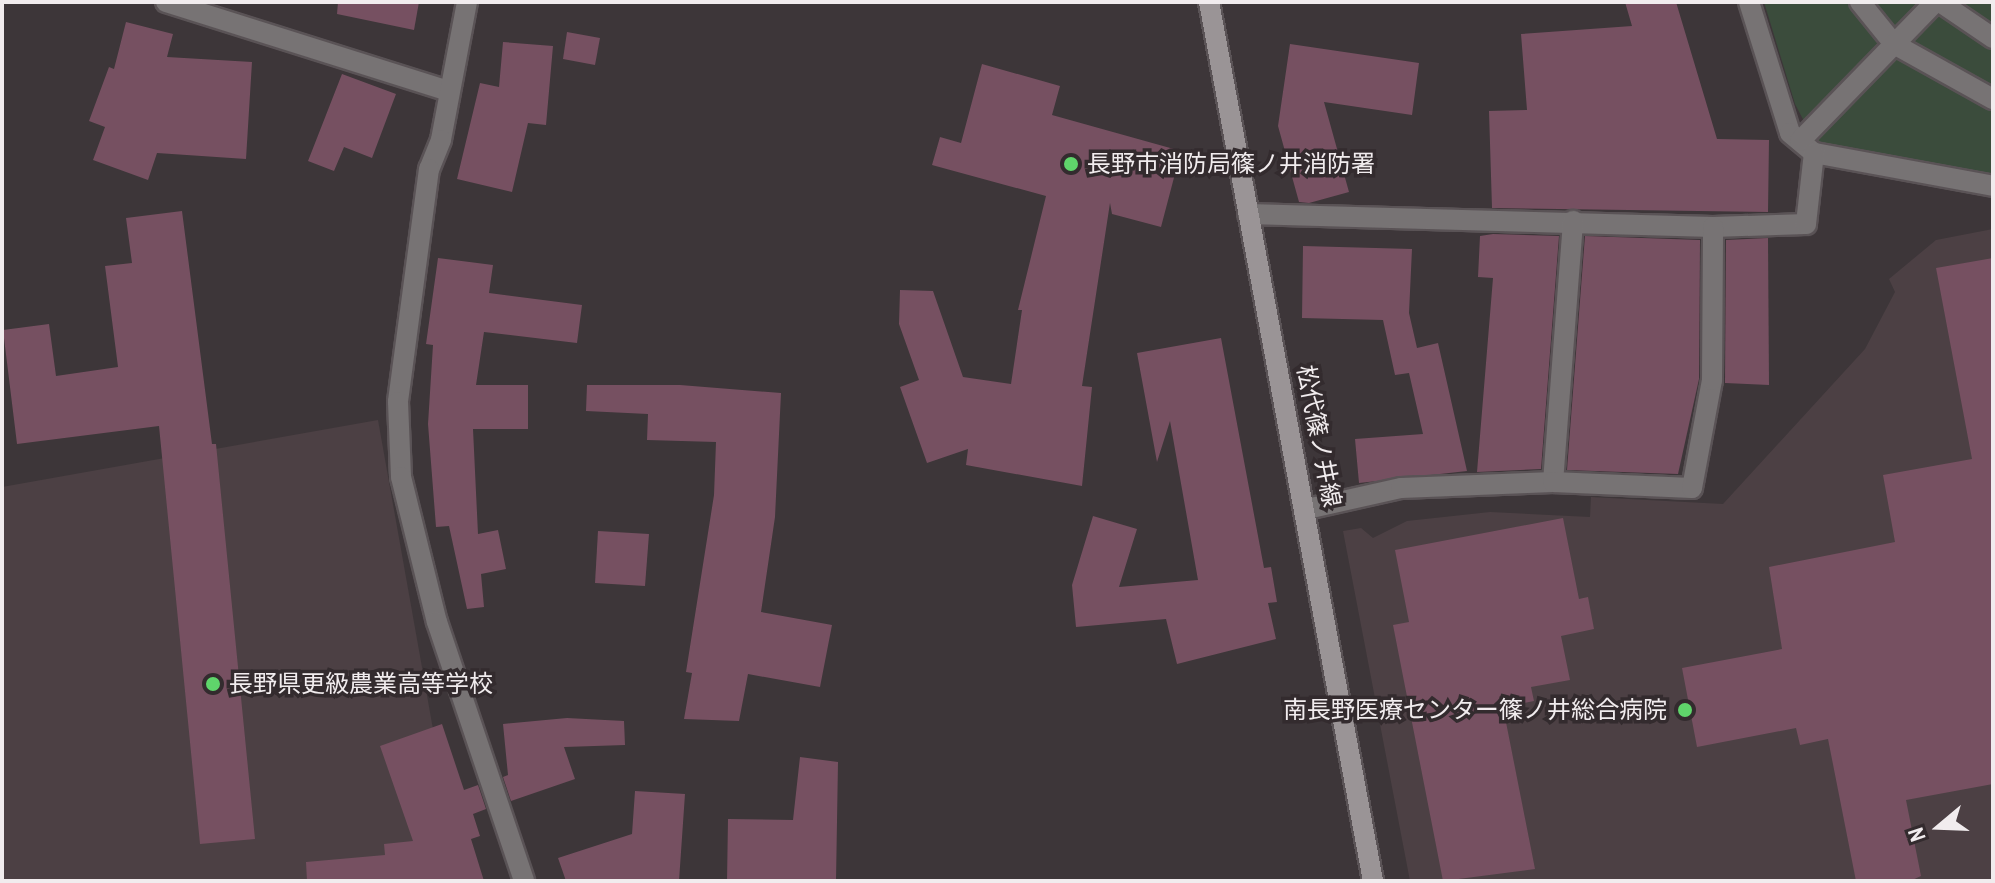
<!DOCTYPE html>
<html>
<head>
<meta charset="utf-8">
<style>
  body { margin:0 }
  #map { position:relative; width:1995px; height:883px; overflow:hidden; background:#3d3639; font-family:"Archivo Narrow","Noto Sans JP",sans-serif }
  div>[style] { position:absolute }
  .built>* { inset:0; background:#4c4044 }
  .green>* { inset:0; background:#3b4c3c }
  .building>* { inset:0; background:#765061 }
  .roads { filter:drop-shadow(2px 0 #5a5356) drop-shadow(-2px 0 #5a5356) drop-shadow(0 2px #5a5356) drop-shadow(0 -2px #5a5356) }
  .street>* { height:20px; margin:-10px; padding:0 10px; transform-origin:10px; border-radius:10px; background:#777374 }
  .secondary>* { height:20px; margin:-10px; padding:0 10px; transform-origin:10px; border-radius:10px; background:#9a9496 }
  .dots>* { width:22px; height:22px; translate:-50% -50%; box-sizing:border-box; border:4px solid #332b2e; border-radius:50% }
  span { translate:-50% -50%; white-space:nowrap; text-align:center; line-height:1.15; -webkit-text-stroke:7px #332b2e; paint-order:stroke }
  .poi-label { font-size:24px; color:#f1ecee }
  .left { translate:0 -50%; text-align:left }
  .right { translate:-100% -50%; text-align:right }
  .street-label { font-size:24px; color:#f1ecee }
  .frame { position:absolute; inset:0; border:4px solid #f1ecee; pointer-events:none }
  .north { position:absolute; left:1899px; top:787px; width:80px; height:80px; -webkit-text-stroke:6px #332b2e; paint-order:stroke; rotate:251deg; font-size:22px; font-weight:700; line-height:32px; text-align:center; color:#f1ecee }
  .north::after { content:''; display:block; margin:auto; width:28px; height:36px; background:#f1ecee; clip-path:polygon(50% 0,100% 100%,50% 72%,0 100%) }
</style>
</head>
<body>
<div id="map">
  <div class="built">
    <i style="clip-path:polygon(1993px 229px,1993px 881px,1410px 881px,1343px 531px,1361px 528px,1373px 538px,1407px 521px,1490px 512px,1590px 517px,1591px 497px,1723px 504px,1865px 349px,1895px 292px,1889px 279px,1936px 240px)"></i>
    <i style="clip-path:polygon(378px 420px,460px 881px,2px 881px,2px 487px)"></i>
  </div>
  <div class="green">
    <i style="clip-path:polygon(1764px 2px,1993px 2px,1993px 180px,1816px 144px,1795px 104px)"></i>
  </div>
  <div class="building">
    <i style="clip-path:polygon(338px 2px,419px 2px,414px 30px,337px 14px)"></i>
    <i style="clip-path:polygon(1625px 2px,1676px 2px,1717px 139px,1769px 140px,1768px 212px,1492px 208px,1489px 111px,1527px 110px,1521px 34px,1632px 26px)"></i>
    <i style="clip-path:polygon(126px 22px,173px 34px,167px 57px,252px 62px,246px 159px,157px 153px,148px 180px,93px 160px,105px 127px,89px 121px,109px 67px,114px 69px)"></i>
    <i style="clip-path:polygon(567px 32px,600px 38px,595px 65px,563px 59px)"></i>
    <i style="clip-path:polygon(503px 42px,553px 46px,546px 125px,528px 123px,512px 192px,457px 179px,480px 83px,499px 87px)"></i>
    <i style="clip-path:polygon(1290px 44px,1419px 63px,1412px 115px,1324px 102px,1349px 192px,1309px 203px,1299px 202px,1278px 126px)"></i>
    <i style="clip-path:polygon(982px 64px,1060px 86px,1052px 115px,1181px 151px,1161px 227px,1112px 214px,1110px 203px,1082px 386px,1092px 387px,1082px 486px,966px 465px,968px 449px,927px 463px,900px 387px,919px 380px,899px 324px,900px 290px,933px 291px,963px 377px,1011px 384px,1022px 310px,1018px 310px,1046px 196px,932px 165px,940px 137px,961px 143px)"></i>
    <i style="clip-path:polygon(342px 74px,396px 94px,372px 158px,344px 147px,334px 171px,308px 161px)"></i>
    <i style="clip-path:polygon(182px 211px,212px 444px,216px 444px,255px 839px,200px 844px,159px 426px,17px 444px,3px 330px,49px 324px,56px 376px,118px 367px,105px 266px,132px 263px,126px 218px)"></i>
    <i style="clip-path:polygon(1493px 234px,1559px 236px,1541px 469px,1477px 472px,1493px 278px,1478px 277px,1480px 236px)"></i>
    <i style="clip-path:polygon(1585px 236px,1700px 240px,1699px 379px,1678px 474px,1567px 470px)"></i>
    <i style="clip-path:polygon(1768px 238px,1769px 385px,1725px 383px,1726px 240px)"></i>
    <i style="clip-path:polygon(1303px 246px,1412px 249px,1409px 313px,1417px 348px,1438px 343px,1467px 471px,1359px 483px,1355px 439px,1423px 434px,1409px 373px,1395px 375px,1383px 320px,1302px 318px)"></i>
    <i style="clip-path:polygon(438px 258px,493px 265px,489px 293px,582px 305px,577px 343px,484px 332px,476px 385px,528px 385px,528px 429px,473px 429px,478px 534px,498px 530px,506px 569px,481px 574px,484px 607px,467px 609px,449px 526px,436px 527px,428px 424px,433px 345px,426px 344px)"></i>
    <i style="clip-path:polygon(1993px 258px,1993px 784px,1906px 800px,1921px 876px,1910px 881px,1856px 881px,1828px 739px,1800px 745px,1796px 728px,1697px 747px,1682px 668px,1782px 649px,1769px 567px,1895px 542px,1883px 475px,1972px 459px,1936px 268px)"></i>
    <i style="clip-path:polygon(1221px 338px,1264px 568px,1271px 567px,1277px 602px,1268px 603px,1276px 639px,1177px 664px,1166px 619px,1076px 627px,1072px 585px,1093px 516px,1137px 529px,1119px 587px,1198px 580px,1170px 421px,1157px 462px,1137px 353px)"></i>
    <i style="clip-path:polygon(587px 385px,680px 385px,781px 393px,775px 517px,761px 612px,832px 625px,820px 687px,748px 674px,739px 721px,684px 719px,692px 673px,686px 672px,714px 495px,716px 442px,647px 440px,648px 414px,586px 411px)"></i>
    <i style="clip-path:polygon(1563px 518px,1579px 599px,1588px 597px,1594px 629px,1561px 636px,1570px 680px,1531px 687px,1534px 701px,1503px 707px,1535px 869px,1443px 881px,1393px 625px,1409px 622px,1395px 550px)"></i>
    <i style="clip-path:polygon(598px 531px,649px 534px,645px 586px,595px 583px)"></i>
    <i style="clip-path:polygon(567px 718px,624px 721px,625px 745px,564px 747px,575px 779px,511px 801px,503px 777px,508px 775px,503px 724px)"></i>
    <i style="clip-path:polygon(442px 724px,464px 790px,478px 785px,486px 809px,473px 814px,480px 836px,471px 839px,484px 881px,307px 881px,306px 862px,385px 855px,384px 844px,413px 841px,380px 746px)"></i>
    <i style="clip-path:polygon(800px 757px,838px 762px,836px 881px,727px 881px,728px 819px,793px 820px)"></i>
    <i style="clip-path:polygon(635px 791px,685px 794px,679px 881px,566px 881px,558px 858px,632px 834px)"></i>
  </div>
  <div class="roads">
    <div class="street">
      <i style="left:166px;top:2px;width:297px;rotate:17.5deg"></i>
      <i style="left:467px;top:2px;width:140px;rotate:100.7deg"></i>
      <i style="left:441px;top:140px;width:31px;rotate:112deg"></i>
      <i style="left:429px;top:169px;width:235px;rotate:97.6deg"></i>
      <i style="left:398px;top:402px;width:75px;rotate:87.7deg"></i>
      <i style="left:401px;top:477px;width:149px;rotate:76.1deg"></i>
      <i style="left:437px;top:622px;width:273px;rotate:71.4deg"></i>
      <i style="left:1749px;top:2px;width:137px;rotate:72.6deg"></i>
      <i style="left:1790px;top:133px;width:31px;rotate:40deg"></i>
      <i style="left:1814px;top:153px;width:182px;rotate:10.4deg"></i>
      <i style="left:1860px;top:2px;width:54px;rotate:51deg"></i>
      <i style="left:1894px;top:44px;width:113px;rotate:29.1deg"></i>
      <i style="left:1940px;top:2px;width:64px;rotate:34.2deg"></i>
      <i style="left:1800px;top:141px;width:194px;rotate:-45.8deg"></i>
      <i style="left:1248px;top:214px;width:465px;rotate:1.6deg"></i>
      <i style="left:1713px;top:227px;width:93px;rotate:-1.8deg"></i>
      <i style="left:1806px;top:224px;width:71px;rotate:-83.6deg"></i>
      <i style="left:1553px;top:482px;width:262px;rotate:-85.6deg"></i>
      <i style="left:1307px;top:509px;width:96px;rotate:-12.6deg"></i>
      <i style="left:1401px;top:488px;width:152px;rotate:-2.3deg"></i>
      <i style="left:1553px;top:482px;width:139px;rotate:2.5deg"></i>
      <i style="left:1692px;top:488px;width:110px;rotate:-79.5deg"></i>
      <i style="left:1712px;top:380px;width:153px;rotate:-89.6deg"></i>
    </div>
    <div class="secondary">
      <i style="left:1209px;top:2px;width:894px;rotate:79.43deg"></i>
    </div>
  </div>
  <div class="dots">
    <i style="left:1071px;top:164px;background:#5fd56b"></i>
    <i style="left:213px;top:684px;background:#5fd56b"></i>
    <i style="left:1685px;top:710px;background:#5fd56b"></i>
  </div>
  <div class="poi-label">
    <span class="left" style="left:1087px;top:164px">長野市消防局篠ノ井消防署</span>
    <span class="left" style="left:229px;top:684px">長野県更級農業高等学校</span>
    <span class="right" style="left:1667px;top:710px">南長野医療センター篠ノ井総合病院</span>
  </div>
  <div class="street-label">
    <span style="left:1319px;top:436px;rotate:79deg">松代篠ノ井線</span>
  </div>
  <div class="frame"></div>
  <div class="north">N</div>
</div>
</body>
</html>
